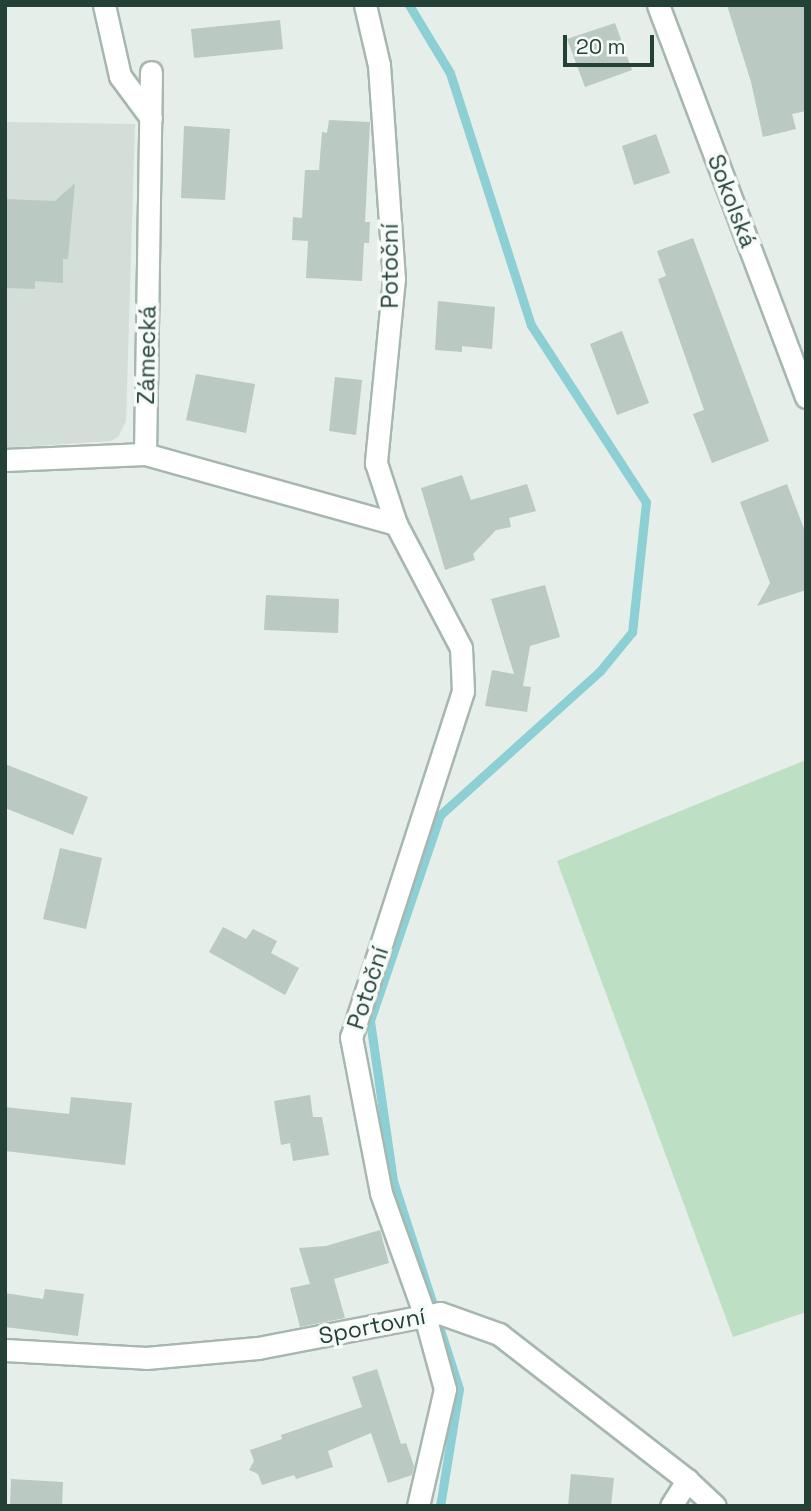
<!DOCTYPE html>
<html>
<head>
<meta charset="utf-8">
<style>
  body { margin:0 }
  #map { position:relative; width:811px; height:1511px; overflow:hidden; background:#e5eee9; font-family:"Space Grotesk",sans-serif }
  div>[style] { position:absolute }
  .built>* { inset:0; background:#d3ded8 }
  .green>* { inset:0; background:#bde0c4 }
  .stream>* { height:9px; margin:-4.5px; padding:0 4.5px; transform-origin:4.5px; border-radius:4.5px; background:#8ccfd4 }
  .building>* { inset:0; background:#bac9c2 }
  .roads { filter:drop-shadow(2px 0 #a7b7b0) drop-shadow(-2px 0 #a7b7b0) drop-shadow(0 2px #a7b7b0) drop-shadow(0 -2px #a7b7b0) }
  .street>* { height:21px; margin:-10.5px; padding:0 10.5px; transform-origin:10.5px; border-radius:10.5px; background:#fff }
  .secondary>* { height:21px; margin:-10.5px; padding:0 10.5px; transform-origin:10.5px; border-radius:10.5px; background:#fff }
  span { translate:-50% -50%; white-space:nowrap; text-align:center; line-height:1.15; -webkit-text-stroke:7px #f6faf8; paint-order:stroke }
  .street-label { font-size:23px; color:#234136 }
  .frame { position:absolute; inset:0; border:7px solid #234136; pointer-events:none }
  .scale { position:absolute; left:563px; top:35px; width:91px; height:32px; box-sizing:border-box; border:4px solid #234136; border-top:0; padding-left:9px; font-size:21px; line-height:24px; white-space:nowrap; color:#234136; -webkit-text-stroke:5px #f6faf8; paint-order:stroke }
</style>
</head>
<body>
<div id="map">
  <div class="built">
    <i style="clip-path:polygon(5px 122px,135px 124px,126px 421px,118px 437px,110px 441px,5px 448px)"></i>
  </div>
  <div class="green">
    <i style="clip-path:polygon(806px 760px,806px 1312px,733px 1337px,557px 861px)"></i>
  </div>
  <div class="stream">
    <i style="left:409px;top:5px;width:79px;rotate:58.9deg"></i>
    <i style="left:450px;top:73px;width:265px;rotate:72.2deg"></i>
    <i style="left:531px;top:325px;width:211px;rotate:57deg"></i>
    <i style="left:646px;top:502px;width:131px;rotate:96.1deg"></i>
    <i style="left:632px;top:632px;width:50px;rotate:129.4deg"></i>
    <i style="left:600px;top:671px;width:215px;rotate:138deg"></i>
    <i style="left:440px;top:815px;width:218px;rotate:108.8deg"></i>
    <i style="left:370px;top:1021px;width:162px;rotate:81.8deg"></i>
    <i style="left:393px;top:1181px;width:130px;rotate:72.1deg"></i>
    <i style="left:438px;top:1323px;width:69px;rotate:72.3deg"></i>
    <i style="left:459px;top:1389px;width:119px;rotate:99.2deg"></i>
  </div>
  <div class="building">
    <i style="clip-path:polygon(727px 5px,806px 5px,806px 111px,792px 114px,796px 129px,763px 137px,751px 82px)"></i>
    <i style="clip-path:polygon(280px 20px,283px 49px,194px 58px,191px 29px)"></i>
    <i style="clip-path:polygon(615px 23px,632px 70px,585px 87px,567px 39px)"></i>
    <i style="clip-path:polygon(329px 120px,370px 122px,365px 222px,370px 222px,369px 243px,364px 243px,362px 281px,306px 278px,308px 241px,292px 240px,293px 217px,302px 218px,305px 170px,319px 170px,322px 132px,327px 133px)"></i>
    <i style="clip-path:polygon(184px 126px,230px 129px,225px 200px,181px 198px)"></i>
    <i style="clip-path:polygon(656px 134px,670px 173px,634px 185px,622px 146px)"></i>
    <i style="clip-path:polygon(75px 183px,68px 259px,63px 259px,63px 283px,35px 281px,35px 289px,5px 288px,5px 199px,55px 201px)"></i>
    <i style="clip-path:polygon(693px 238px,769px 441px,712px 463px,693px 414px,704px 410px,658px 279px,666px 276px,657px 251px)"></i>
    <i style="clip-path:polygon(438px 301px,495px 307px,492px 349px,462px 346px,462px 352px,435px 350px)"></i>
    <i style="clip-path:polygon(622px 331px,649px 403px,617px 415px,590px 344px)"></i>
    <i style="clip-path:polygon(196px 374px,255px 384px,246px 433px,186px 420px)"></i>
    <i style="clip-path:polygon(335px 377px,362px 380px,356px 435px,329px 431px)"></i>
    <i style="clip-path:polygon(462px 475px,471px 500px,527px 484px,536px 511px,509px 518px,511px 527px,496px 530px,473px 554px,475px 560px,445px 570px,421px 488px)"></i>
    <i style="clip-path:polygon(787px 484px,806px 534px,806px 590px,757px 606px,770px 583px,740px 502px)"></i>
    <i style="clip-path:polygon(545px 585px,560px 637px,530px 646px,523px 686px,531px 687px,527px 712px,485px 706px,492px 670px,514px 674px,491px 599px)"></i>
    <i style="clip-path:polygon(266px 595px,339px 599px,338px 633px,264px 630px)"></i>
    <i style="clip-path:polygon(5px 764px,88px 797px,73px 835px,5px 808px)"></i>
    <i style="clip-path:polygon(60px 848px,102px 858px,86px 929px,43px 919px)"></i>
    <i style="clip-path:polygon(223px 927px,246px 939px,253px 929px,277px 941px,271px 953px,299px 968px,285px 995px,209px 952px)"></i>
    <i style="clip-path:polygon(310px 1095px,313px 1117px,322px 1117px,329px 1155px,293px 1161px,290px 1143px,281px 1145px,274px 1101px)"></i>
    <i style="clip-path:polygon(71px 1097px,132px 1103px,125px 1165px,5px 1151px,5px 1107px,69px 1114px)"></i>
    <i style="clip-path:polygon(380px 1230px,389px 1263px,334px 1279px,345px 1318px,300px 1327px,290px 1288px,310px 1284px,299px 1248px,326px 1246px)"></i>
    <i style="clip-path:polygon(45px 1289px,84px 1294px,78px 1336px,5px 1327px,5px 1293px,43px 1299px)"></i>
    <i style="clip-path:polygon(377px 1369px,401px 1444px,406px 1443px,414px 1466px,412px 1475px,388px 1483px,371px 1433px,328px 1451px,333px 1467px,296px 1479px,294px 1475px,262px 1485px,258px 1474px,249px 1470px,254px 1461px,250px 1450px,282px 1439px,281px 1435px,362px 1407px,352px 1377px)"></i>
    <i style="clip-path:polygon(571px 1474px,614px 1478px,611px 1506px,568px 1506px)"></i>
    <i style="clip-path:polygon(11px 1479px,63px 1482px,62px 1506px,10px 1506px)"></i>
  </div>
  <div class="roads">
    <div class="street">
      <i style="left:104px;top:5px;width:73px;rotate:77.3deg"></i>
      <i style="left:120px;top:76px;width:52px;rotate:53.6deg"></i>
      <i style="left:365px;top:5px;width:62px;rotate:76.9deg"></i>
      <i style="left:379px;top:65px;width:214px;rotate:86deg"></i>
      <i style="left:394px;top:278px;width:186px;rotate:95.6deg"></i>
      <i style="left:376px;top:463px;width:64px;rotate:71.8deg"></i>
      <i style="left:396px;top:524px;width:140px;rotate:62.3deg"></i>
      <i style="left:461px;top:648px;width:43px;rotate:87.3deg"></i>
      <i style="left:463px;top:691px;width:364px;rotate:107.9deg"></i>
      <i style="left:351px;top:1037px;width:159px;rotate:79.1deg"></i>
      <i style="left:381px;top:1193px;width:131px;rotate:70.3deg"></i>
      <i style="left:425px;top:1316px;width:76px;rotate:74.7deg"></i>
      <i style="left:445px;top:1389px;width:120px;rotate:103deg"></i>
      <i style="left:145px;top:454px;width:261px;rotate:15.6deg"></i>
      <i style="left:5px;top:460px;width:140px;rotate:-2.5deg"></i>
      <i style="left:145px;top:454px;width:382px;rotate:-89.1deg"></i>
      <i style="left:5px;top:1350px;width:141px;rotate:3.2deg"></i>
      <i style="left:146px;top:1358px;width:112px;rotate:-5.1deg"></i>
      <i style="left:258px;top:1348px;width:185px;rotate:-10.9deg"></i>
      <i style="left:440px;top:1313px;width:63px;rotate:19.6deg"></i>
      <i style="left:499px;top:1334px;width:238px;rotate:37.8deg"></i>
      <i style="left:671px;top:1506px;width:31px;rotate:-58deg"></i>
      <i style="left:687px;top:1480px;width:38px;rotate:43deg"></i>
    </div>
    <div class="secondary">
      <i style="left:658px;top:5px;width:419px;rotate:69.3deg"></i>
    </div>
  </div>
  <div class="street-label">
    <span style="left:732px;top:201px;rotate:69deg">Sokolská</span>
    <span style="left:390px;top:266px;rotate:-90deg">Potoční</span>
    <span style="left:147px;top:355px;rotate:-89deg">Zámecká</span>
    <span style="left:368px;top:988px;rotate:-72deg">Potoční</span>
    <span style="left:372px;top:1326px;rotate:-11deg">Sportovní</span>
  </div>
  <div class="frame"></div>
  <div class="scale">20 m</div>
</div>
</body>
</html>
